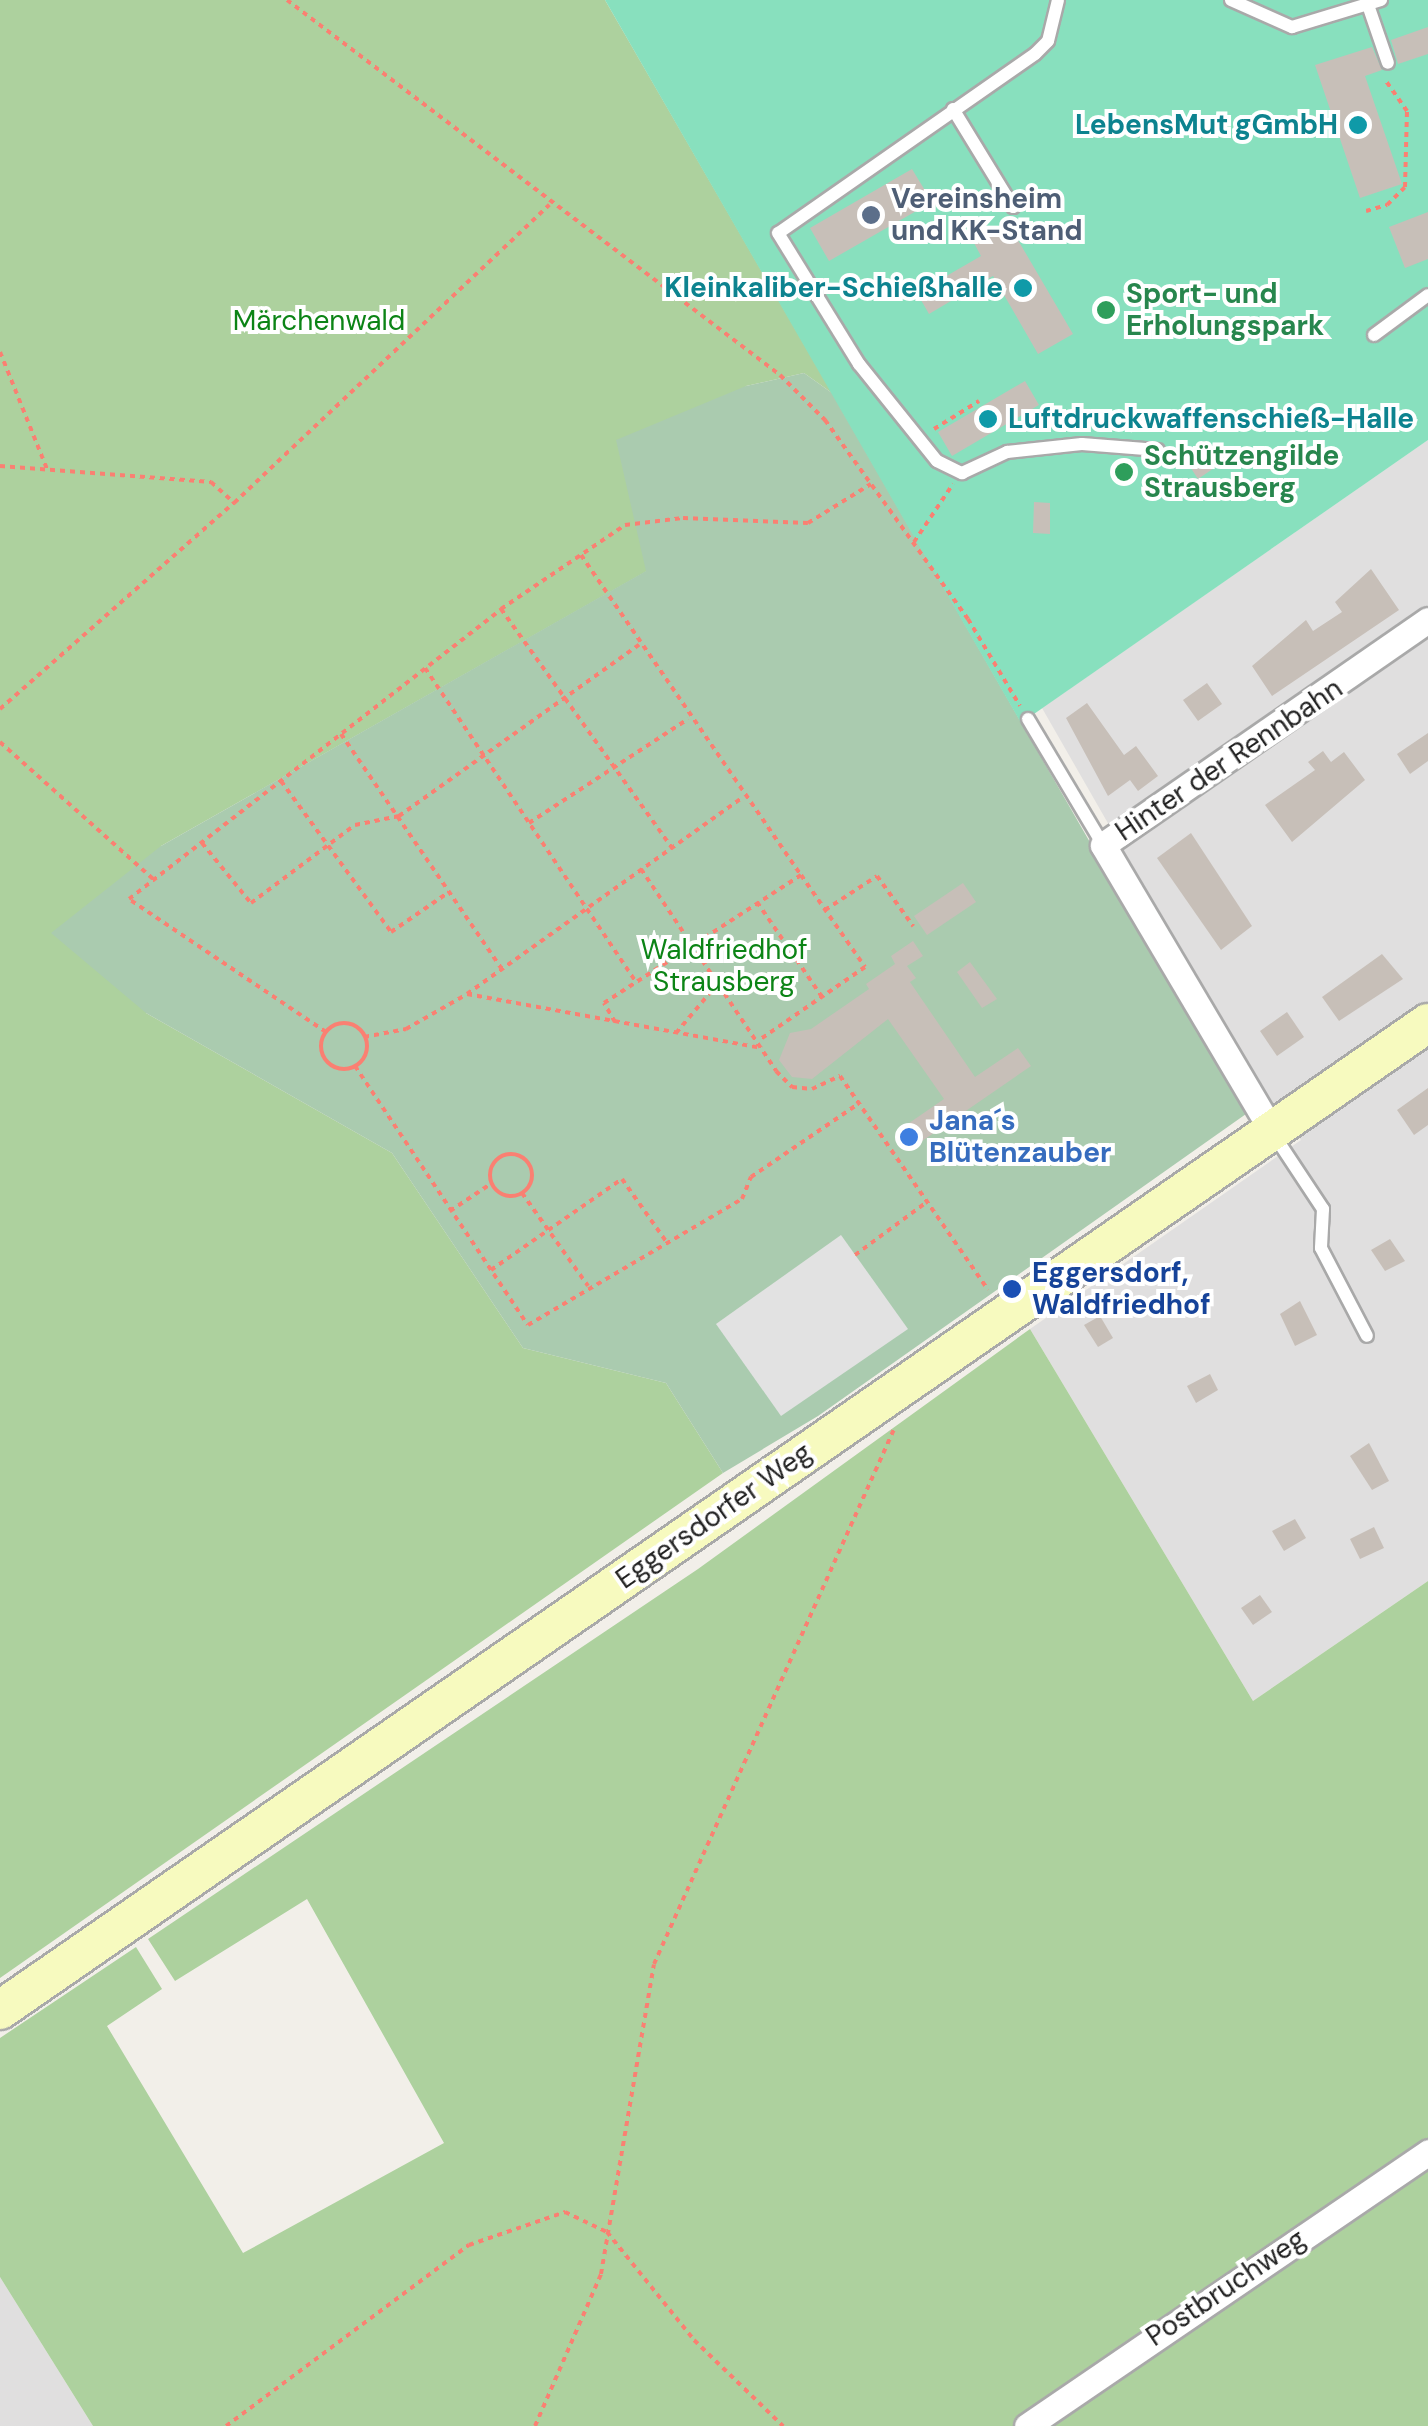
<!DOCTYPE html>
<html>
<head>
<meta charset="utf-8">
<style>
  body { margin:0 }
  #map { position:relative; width:1428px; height:2426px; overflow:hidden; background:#f2efe9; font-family:"DM Sans",sans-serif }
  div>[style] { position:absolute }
  .residential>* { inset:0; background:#e0dfdf }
  .forest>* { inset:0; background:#add19e }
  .cemetery>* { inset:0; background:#aacbaf }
  .pitch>* { inset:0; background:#88e0be }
  .parking>* { inset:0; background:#e2e2e2 }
  .building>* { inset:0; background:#c7bfb8 }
  .path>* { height:4px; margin-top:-2px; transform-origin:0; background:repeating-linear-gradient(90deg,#fa8072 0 5px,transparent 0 10px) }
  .path>.ring { margin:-2px; padding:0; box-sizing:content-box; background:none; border:4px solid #fa8072; border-radius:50% }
  .roads { filter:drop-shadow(2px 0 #a9a9a9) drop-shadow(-2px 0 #a9a9a9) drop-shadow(0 2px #a9a9a9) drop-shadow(0 -2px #a9a9a9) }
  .service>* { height:12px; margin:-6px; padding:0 6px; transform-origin:6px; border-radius:6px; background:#fff }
  .minor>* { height:25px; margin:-12.5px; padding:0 12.5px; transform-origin:12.5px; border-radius:12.5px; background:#fff }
  .secondary>* { height:38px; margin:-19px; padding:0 19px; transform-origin:19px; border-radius:19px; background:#f7fabf }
  .dots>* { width:28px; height:28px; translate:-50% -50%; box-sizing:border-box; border:5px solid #fff; border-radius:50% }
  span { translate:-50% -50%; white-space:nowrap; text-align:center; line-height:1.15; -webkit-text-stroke:8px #fff; paint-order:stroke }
  .culture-label { font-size:28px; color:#0d838f; font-weight:700 }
  .right { translate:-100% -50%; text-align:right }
  .left { translate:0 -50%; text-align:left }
  .service-label { font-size:28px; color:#4e5e75; font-weight:700 }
  .leisure-label { font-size:28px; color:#27864d; font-weight:700 }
  .park-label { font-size:28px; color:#0c8416 }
  .street-label { font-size:28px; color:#222 }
  .shop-label { font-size:28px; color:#366cbe; font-weight:700 }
  .transit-label { font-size:28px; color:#164399; font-weight:700 }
</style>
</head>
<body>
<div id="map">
  <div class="residential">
    <i style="clip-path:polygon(1428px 440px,1428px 1581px,1253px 1701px,1030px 1329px,1301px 1140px,1267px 1101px,1042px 708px)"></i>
    <i style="clip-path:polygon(0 2277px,93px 2426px,0 2426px)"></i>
  </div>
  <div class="forest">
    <i style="clip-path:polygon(0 0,605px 0,832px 393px,804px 373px,746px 386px,647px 571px,161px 846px,146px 1013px,392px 1153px,523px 1348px,666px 1383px,723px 1473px,0 1978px)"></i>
    <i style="clip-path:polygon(1030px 1329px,1253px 1701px,1428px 1581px,1428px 2426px,93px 2426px,0 2277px,0 2038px,136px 1947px,162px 1989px,107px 2026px,243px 2253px,444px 2143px,307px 1899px,175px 1981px,148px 1939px,698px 1569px)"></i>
  </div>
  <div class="cemetery">
    <i style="clip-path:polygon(804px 373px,832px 393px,1246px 1114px,818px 1416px,723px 1473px,666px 1383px,523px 1348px,392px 1153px,146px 1013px,51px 933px,161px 846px,646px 571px,616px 440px,746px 386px)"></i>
  </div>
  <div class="pitch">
    <i style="clip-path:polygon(605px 0,1428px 0,1428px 440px,1021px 723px)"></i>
  </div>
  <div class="parking">
    <i style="clip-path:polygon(841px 1235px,908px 1329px,781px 1416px,716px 1324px)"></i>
  </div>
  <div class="building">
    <i style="clip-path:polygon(1428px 27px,1428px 54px,1398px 64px,1391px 40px)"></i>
    <i style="clip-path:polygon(1372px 47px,1382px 70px,1365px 76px,1402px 184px,1360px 198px,1315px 65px)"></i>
    <i style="clip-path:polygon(912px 169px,932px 202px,829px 261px,810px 228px)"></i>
    <i style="clip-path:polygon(1428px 212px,1428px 259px,1405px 268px,1389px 227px)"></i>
    <i style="clip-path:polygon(1008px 223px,1073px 334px,1038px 354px,993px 276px,929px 314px,917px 293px,981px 256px,974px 243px)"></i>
    <i style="clip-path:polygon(1025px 381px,1039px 405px,952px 456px,938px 432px)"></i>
    <i style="clip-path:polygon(1205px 441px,1220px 464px,1198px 479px,1183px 456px)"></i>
    <i style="clip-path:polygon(1034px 502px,1050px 503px,1050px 534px,1033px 533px)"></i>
    <i style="clip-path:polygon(1371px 569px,1399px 610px,1272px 696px,1252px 666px,1306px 620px,1313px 631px,1342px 612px,1335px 602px)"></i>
    <i style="clip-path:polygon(1207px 683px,1222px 704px,1198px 721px,1183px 700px)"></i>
    <i style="clip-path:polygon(1087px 703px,1124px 755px,1136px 746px,1158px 776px,1138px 791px,1130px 780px,1108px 796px,1066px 718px)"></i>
    <i style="clip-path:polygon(1428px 733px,1428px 761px,1410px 774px,1397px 754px)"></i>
    <i style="clip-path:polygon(1323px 751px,1331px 762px,1344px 752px,1365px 780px,1292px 842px,1265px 805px,1315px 770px,1308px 762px)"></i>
    <i style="clip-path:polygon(1191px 833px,1252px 926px,1221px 950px,1157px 858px)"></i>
    <i style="clip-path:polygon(963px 883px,976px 902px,927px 935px,914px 916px)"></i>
    <i style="clip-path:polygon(913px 941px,923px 956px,907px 966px,916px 978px,910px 982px,975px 1077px,1018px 1048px,1031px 1066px,912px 1148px,899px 1130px,944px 1099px,888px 1019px,812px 1079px,792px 1077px,779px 1060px,790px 1033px,811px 1029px,869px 989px,866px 984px,895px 964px,891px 956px)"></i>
    <i style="clip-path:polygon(1382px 954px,1403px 979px,1339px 1021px,1322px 997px)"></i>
    <i style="clip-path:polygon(970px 962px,997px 999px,982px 1008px,957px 972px)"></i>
    <i style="clip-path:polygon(1287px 1012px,1304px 1037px,1277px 1056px,1260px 1031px)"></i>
    <i style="clip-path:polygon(1428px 1088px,1428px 1125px,1414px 1135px,1397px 1110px)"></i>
    <i style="clip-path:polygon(1390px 1239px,1405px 1261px,1385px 1271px,1371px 1250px)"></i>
    <i style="clip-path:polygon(1300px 1301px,1317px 1335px,1295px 1346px,1280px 1314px)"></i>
    <i style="clip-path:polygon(1100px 1316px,1113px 1338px,1098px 1347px,1084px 1325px)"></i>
    <i style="clip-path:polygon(1210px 1374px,1218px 1390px,1196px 1403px,1187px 1386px)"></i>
    <i style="clip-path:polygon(1369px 1443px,1389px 1481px,1372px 1490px,1350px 1456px)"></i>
    <i style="clip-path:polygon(1295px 1519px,1306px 1538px,1284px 1551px,1272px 1531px)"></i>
    <i style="clip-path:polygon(1374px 1527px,1384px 1548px,1360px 1559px,1350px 1539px)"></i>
    <i style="clip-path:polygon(1260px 1595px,1272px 1612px,1253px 1625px,1241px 1608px)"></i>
  </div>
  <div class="path">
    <i style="left:287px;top:0;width:619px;rotate:37.26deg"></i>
    <i style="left:780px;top:375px;width:64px;rotate:45deg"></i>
    <i style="left:825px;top:420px;width:245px;rotate:54.3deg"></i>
    <i style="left:968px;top:619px;width:101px;rotate:59.1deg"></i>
    <i style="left:1366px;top:211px;width:22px;rotate:-16deg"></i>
    <i style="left:1387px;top:205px;width:25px;rotate:-45deg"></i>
    <i style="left:1405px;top:187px;width:76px;rotate:-88.5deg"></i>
    <i style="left:1407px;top:111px;width:39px;rotate:-125deg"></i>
    <i style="left:0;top:352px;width:126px;rotate:68.1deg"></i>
    <i style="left:934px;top:429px;width:53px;rotate:-31.9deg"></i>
    <i style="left:0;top:466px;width:212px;rotate:4.3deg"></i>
    <i style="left:211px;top:482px;width:31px;rotate:42deg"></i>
    <i style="left:914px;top:542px;width:70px;rotate:-56.1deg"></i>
    <i style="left:581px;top:555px;width:388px;rotate:55.5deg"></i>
    <i style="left:501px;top:609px;width:295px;rotate:54.4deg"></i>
    <i style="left:425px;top:668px;width:378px;rotate:56.1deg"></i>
    <i style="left:0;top:709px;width:312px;rotate:-41.4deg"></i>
    <i style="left:234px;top:503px;width:434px;rotate:-43.4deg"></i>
    <i style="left:341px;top:734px;width:283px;rotate:55.6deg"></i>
    <i style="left:0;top:742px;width:205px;rotate:41.8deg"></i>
    <i style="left:281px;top:781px;width:187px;rotate:53.9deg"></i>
    <i style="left:391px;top:932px;width:70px;rotate:-34.6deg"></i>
    <i style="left:529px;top:823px;width:190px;rotate:-33.2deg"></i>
    <i style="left:202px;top:843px;width:77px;rotate:50.8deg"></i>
    <i style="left:251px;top:903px;width:130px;rotate:-36.9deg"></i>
    <i style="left:355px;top:825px;width:45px;rotate:-11.6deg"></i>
    <i style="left:399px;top:816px;width:295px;rotate:-35.5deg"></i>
    <i style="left:641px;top:869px;width:243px;rotate:56.2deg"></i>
    <i style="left:776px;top:1071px;width:23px;rotate:45deg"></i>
    <i style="left:792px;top:1087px;width:20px;rotate:6deg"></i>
    <i style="left:812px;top:1089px;width:31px;rotate:-25deg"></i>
    <i style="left:840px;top:1076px;width:260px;rotate:55.3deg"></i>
    <i style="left:757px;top:902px;width:115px;rotate:55.6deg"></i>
    <i style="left:825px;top:910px;width:62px;rotate:-33.2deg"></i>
    <i style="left:877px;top:876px;width:62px;rotate:54.2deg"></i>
    <i style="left:467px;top:994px;width:339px;rotate:-35.5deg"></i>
    <i style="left:615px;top:1022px;width:22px;rotate:-120deg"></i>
    <i style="left:604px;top:1003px;width:235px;rotate:-33deg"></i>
    <i style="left:801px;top:875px;width:112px;rotate:55.2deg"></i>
    <i style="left:865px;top:967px;width:129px;rotate:145.4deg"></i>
    <i class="ring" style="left:321px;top:1023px;width:42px;height:42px"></i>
    <i style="left:326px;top:1032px;width:238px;rotate:-146deg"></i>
    <i style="left:129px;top:899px;width:472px;rotate:-37.9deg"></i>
    <i style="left:501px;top:609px;width:150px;rotate:-34.1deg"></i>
    <i style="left:625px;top:525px;width:58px;rotate:-6.9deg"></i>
    <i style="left:683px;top:518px;width:125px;rotate:2.3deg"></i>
    <i style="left:808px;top:523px;width:74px;rotate:-31.8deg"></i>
    <i style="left:676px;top:1033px;width:68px;rotate:-49.8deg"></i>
    <i style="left:364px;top:1037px;width:43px;rotate:-10.8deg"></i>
    <i style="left:406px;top:1029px;width:70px;rotate:-29.8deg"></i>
    <i style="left:467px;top:994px;width:300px;rotate:10.4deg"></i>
    <i style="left:355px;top:1066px;width:311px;rotate:56.3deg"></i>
    <i style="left:528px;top:1325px;width:248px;rotate:-30.5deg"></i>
    <i style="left:742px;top:1199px;width:24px;rotate:-68deg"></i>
    <i style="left:751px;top:1177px;width:130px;rotate:-34.3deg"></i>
    <i class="ring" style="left:490px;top:1154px;width:38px;height:38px"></i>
    <i style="left:522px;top:1193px;width:114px;rotate:54.6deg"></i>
    <i style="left:450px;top:1211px;width:50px;rotate:-33.7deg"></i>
    <i style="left:855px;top:1255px;width:89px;rotate:-36.4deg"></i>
    <i style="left:491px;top:1270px;width:160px;rotate:-34.8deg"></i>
    <i style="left:622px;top:1179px;width:80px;rotate:54.7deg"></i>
    <i style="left:226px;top:2426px;width:303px;rotate:-36.7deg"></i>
    <i style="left:469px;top:2245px;width:102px;rotate:-19deg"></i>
    <i style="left:565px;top:2212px;width:47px;rotate:25.5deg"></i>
    <i style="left:607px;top:2232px;width:139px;rotate:51.1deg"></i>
    <i style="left:694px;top:2340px;width:124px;rotate:44deg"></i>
    <i style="left:535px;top:2426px;width:166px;rotate:-66.5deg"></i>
    <i style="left:601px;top:2274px;width:314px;rotate:-80.3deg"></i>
    <i style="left:654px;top:1964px;width:589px;rotate:-65.83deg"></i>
  </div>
  <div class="roads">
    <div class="service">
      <i style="left:1058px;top:0;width:42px;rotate:103.7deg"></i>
      <i style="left:1048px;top:41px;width:18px;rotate:135deg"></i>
      <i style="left:1035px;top:54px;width:313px;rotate:145.1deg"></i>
      <i style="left:778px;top:233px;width:154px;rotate:58.3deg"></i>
      <i style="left:859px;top:364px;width:124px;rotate:51.2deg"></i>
      <i style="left:937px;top:461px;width:28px;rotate:26deg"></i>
      <i style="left:962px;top:473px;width:50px;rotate:-25deg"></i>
      <i style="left:1007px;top:452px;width:75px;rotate:-6.1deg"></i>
      <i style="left:1082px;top:444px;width:76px;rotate:4.5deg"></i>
      <i style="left:1231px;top:0;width:67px;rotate:23.9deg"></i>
      <i style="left:1292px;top:27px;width:93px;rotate:-16.9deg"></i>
      <i style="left:1368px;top:5px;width:61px;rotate:71deg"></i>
      <i style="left:953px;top:109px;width:115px;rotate:58.5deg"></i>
      <i style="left:1374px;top:335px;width:67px;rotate:-36.5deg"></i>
      <i style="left:1028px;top:719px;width:147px;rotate:59.2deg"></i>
      <i style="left:1274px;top:1135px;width:89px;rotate:56.5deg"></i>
      <i style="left:1323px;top:1209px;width:39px;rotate:93deg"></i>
      <i style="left:1321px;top:1248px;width:99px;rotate:62.4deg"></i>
    </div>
    <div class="minor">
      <i style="left:1272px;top:1131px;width:332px;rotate:-120.6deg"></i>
      <i style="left:1103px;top:845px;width:395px;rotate:-34.7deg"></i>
      <i style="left:1027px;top:2426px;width:486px;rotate:-34.3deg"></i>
    </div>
    <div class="secondary">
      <i style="left:0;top:2010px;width:1736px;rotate:-34.65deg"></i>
    </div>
  </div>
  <div class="dots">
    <i style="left:1358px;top:125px;background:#0f9aa8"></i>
    <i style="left:871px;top:215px;background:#5c6f8a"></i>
    <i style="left:1023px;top:288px;background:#0f9aa8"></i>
    <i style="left:1106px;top:310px;background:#2e9e5b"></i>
    <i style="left:988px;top:419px;background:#0f9aa8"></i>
    <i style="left:1124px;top:472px;background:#2e9e5b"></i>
    <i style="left:909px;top:1137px;background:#3f7fe0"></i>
    <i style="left:1012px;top:1289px;background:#1a4fb4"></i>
  </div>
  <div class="culture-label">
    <span class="right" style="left:1338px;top:125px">LebensMut gGmbH</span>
    <span class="right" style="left:1003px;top:288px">Kleinkaliber-Schießhalle</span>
    <span class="left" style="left:1008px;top:419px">Luftdruckwaffenschieß-Halle</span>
  </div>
  <div class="service-label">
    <span class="left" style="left:891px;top:215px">Vereinsheim<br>und KK-Stand</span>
  </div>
  <div class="leisure-label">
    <span class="left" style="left:1126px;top:310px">Sport- und<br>Erholungspark</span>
    <span class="left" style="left:1144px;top:472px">Schützengilde<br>Strausberg</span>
  </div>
  <div class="park-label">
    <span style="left:319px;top:321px">Märchenwald</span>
    <span style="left:724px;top:966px">Waldfriedhof<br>Strausberg</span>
  </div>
  <div class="street-label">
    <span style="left:1229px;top:760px;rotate:-34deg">Hinter der Rennbahn</span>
    <span style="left:714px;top:1516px;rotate:-35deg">Eggersdorfer Weg</span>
    <span style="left:1226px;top:2288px;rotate:-34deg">Postbruchweg</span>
  </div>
  <div class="shop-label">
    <span class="left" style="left:929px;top:1137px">Jana´s<br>Blütenzauber</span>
  </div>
  <div class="transit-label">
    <span class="left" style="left:1032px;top:1289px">Eggersdorf,<br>Waldfriedhof</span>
  </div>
</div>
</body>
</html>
